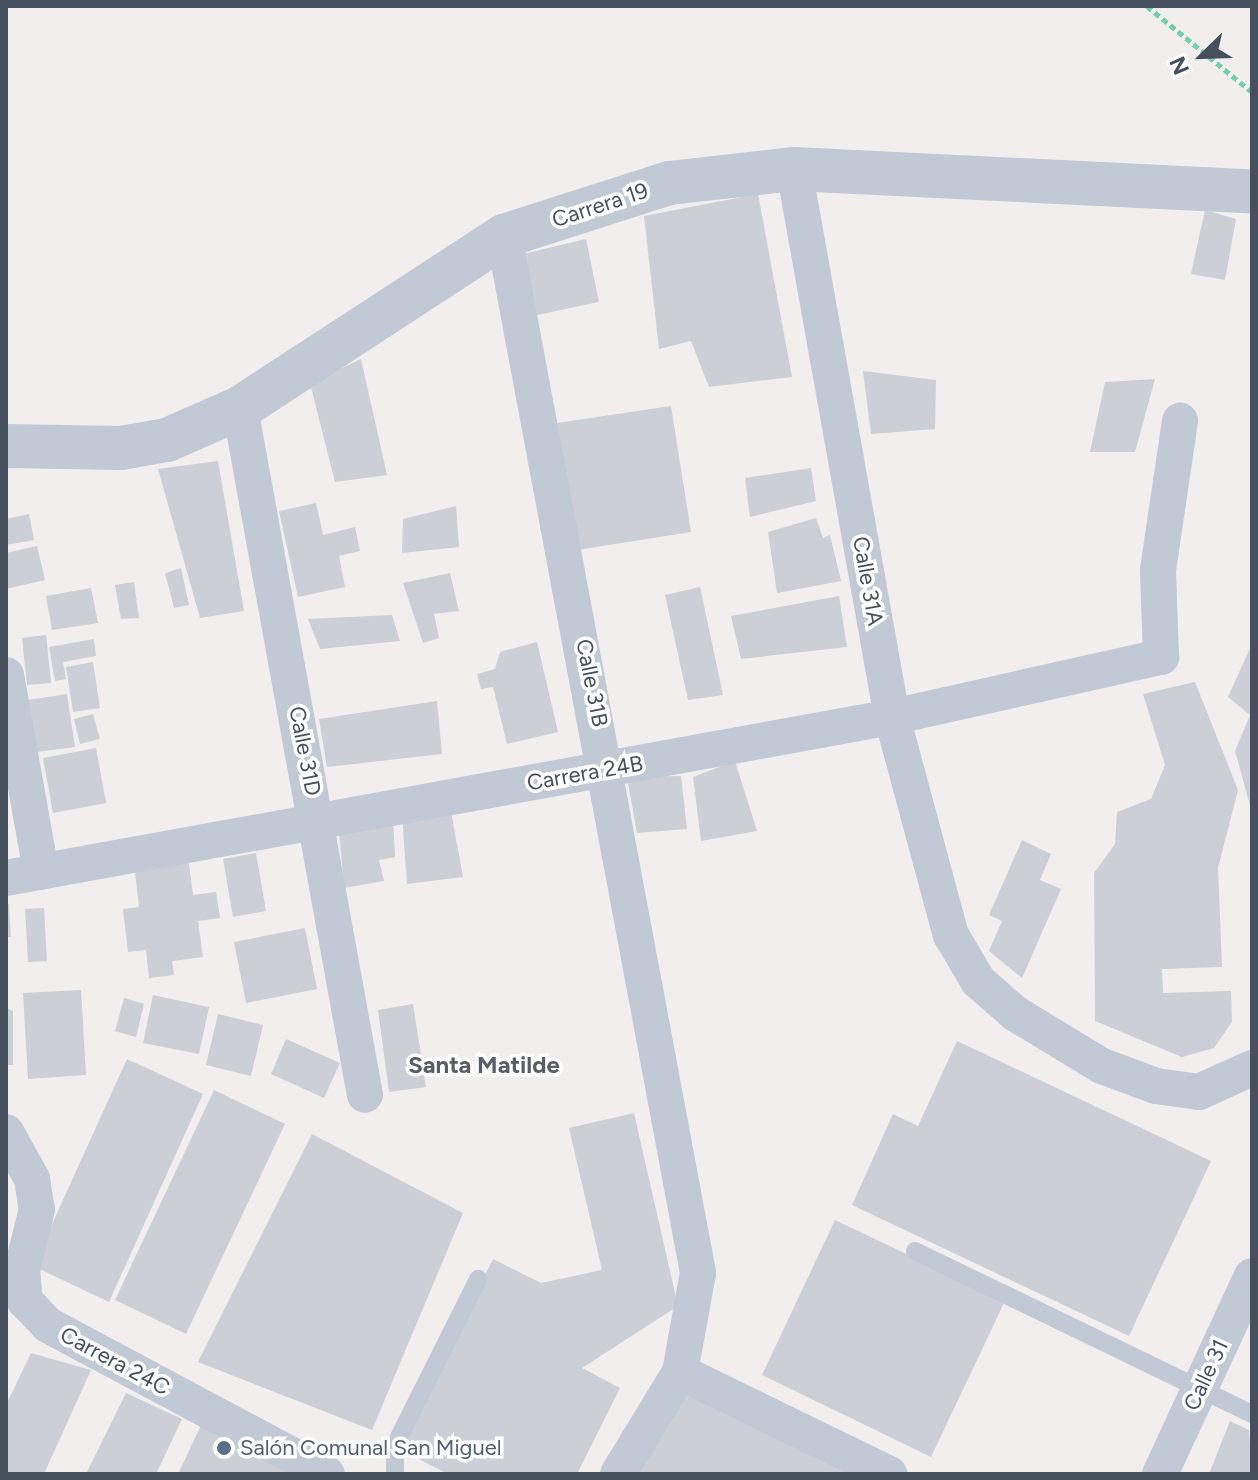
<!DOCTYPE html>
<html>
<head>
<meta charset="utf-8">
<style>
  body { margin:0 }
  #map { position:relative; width:1258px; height:1480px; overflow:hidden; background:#f1eeed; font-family:Figtree,sans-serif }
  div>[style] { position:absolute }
  .building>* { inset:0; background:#cccfd6 }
  .path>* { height:5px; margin-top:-2.5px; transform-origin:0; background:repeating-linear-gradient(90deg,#6fd1a7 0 6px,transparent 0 10px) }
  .service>* { height:18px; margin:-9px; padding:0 9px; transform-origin:9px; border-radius:9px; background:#c0c9d4 }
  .minor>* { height:36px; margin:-18px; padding:0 18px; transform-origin:18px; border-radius:18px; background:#c0c9d4 }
  .tertiary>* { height:44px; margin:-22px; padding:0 22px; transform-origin:22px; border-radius:22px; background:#c0c9d4 }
  .dots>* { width:22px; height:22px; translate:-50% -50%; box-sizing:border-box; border:4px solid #fff; border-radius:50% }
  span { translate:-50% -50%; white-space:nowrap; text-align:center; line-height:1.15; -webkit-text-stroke:7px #fff; paint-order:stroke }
  .street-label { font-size:22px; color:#45505c }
  .service-label { font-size:22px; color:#4e5e75 }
  .left { translate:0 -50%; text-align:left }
  .neighbourhood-label { font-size:24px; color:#5a5d63; font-weight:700 }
  .frame { position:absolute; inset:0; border:8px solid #45505c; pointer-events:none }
  .north { position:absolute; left:1162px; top:16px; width:80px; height:80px; -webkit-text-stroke:6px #fff; paint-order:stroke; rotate:247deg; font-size:22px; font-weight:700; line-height:32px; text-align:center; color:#45505c }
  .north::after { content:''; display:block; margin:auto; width:28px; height:36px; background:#45505c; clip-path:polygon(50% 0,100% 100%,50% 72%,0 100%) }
</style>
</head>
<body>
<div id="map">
  <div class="building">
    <i style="clip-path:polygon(758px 194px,792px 377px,709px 387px,691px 341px,659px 349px,644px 216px)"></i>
    <i style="clip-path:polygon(1205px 210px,1236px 219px,1225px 280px,1191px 274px)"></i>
    <i style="clip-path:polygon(586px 239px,599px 302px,537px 315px,523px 254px)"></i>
    <i style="clip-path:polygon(361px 359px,387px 475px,335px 482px,310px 383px)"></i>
    <i style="clip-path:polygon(863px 371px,936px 380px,935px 429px,871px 434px)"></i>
    <i style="clip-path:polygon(1155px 379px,1135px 452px,1090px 452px,1105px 382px)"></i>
    <i style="clip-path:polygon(671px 406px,691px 532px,577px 550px,557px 423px)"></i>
    <i style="clip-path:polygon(218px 461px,244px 611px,200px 618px,158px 469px)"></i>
    <i style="clip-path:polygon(811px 468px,816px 501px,750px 517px,745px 478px)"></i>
    <i style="clip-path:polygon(316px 503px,323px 535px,355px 527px,360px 551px,339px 556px,345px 587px,298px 597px,279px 511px)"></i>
    <i style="clip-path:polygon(456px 506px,459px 547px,402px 553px,403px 519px)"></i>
    <i style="clip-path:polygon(29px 514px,34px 540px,6px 545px,6px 519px)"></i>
    <i style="clip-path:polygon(816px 518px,823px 538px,830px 535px,841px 581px,777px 593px,768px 532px)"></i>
    <i style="clip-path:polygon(37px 546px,45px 580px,6px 589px,6px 553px)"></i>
    <i style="clip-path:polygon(181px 568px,189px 605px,174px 608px,165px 573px)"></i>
    <i style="clip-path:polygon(450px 573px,459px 611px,434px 614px,439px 638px,423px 643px,403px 583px)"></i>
    <i style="clip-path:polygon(134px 582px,139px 618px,121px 619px,115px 585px)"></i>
    <i style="clip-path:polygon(700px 587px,723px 695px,688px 700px,665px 595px)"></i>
    <i style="clip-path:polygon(91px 588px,98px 623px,52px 630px,46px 596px)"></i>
    <i style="clip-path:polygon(839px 596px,847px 647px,741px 659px,731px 616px)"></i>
    <i style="clip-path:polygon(392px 615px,400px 641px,320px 649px,308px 619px)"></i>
    <i style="clip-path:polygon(46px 635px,51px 683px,27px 685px,22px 638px)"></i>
    <i style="clip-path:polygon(94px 639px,96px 656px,63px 662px,66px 679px,55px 681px,49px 647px)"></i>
    <i style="clip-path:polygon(537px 642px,558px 732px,507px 744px,493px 687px,481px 689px,477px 674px,495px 669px,500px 652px)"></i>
    <i style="clip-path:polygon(1252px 644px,1252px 809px,1251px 809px,1235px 751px,1250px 715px,1228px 697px)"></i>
    <i style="clip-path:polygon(93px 662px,100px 708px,73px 712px,66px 667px)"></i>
    <i style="clip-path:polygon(1195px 682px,1238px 790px,1218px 868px,1222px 967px,1162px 969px,1163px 993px,1231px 991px,1232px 1022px,1214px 1048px,1182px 1057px,1095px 1021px,1094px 873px,1115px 844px,1117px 812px,1151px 799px,1165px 765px,1143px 694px)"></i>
    <i style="clip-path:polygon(67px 694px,75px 747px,36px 752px,28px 700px)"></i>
    <i style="clip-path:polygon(437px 701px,442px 754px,327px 767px,319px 719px)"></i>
    <i style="clip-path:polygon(93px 714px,100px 739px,80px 744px,74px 719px)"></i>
    <i style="clip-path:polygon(96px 748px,106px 803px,53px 813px,43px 758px)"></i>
    <i style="clip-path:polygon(735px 761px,757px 831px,701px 841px,693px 777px)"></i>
    <i style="clip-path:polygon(681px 776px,687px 829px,637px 833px,627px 777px)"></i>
    <i style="clip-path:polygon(451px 811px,463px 877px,407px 884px,402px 814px)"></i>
    <i style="clip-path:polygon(393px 818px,395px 857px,379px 860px,384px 881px,344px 888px,339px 830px)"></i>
    <i style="clip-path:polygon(1022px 840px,1051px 854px,1040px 880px,1061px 889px,1022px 978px,989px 951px,1002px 921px,989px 915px)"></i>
    <i style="clip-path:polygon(256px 853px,266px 911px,233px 917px,223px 859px)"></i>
    <i style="clip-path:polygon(188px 856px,193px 895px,216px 892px,220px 918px,198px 921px,203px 957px,172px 961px,174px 975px,149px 978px,146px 950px,128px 952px,123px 909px,139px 907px,134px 863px)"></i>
    <i style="clip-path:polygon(9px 904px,11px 937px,6px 937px,6px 905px)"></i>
    <i style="clip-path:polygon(44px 908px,47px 961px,28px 962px,25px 909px)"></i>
    <i style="clip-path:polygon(305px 928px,317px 989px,246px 1003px,234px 942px)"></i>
    <i style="clip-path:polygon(81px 990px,86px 1075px,28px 1079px,23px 993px)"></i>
    <i style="clip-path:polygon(153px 995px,209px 1007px,199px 1054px,143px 1043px)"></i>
    <i style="clip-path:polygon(124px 998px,144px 1004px,136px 1037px,115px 1031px)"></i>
    <i style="clip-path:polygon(413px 1004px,426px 1087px,389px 1092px,378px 1010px)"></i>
    <i style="clip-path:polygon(6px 1008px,13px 1011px,13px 1065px,6px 1065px)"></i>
    <i style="clip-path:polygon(218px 1014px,263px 1025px,251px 1076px,206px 1065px)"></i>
    <i style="clip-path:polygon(286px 1039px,340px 1063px,324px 1098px,271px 1074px)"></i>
    <i style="clip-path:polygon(957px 1041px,1211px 1161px,1129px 1336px,852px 1205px,893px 1114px,918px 1126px)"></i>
    <i style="clip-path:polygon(127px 1059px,203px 1094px,109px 1302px,33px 1266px)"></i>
    <i style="clip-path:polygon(214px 1090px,285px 1124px,186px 1334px,115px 1300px)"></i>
    <i style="clip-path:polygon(634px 1113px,678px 1306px,582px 1368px,620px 1388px,577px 1474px,448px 1474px,399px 1449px,493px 1259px,541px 1283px,602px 1270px,569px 1128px)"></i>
    <i style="clip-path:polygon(312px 1134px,463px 1213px,372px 1430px,198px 1362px)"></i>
    <i style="clip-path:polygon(835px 1220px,1005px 1301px,931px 1457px,762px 1375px)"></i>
    <i style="clip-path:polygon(31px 1353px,91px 1370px,44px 1474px,6px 1474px,6px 1405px)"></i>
    <i style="clip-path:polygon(680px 1390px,855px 1474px,632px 1474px)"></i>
    <i style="clip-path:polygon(126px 1393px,182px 1419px,156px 1474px,86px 1474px)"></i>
    <i style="clip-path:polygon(203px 1421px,312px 1474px,178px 1474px)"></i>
    <i style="clip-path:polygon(1230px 1421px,1249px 1430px,1252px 1474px,1209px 1474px)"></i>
  </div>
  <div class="path">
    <i style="left:1147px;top:6px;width:136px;rotate:39.3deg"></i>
  </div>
  <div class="service">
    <i style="left:915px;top:1251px;width:374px;rotate:25.8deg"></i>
    <i style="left:395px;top:1474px;width:29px;rotate:-90deg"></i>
    <i style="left:395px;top:1445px;width:186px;rotate:-63.4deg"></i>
  </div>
  <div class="minor">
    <i style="left:794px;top:169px;width:557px;rotate:79.86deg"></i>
    <i style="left:892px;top:717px;width:226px;rotate:74.9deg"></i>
    <i style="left:951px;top:935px;width:53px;rotate:59.6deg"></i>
    <i style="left:978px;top:981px;width:50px;rotate:41deg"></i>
    <i style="left:1016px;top:1014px;width:100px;rotate:31.2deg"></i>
    <i style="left:1102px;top:1066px;width:58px;rotate:20.3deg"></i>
    <i style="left:1156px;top:1086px;width:43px;rotate:7.9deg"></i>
    <i style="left:1199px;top:1092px;width:58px;rotate:-24.4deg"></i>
    <i style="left:504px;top:236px;width:1055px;rotate:79.4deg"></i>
    <i style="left:698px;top:1273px;width:101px;rotate:100.3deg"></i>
    <i style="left:680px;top:1372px;width:119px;rotate:121.3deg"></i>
    <i style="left:240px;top:408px;width:698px;rotate:79.69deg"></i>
    <i style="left:6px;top:675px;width:200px;rotate:79.9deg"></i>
    <i style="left:6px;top:878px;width:901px;rotate:-10.3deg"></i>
    <i style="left:892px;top:717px;width:276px;rotate:-12.6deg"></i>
    <i style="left:1161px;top:657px;width:87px;rotate:-92deg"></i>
    <i style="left:1158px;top:570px;width:151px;rotate:-81.6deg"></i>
    <i style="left:6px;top:1132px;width:54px;rotate:61deg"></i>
    <i style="left:32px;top:1179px;width:30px;rotate:81deg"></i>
    <i style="left:37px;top:1209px;width:62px;rotate:104deg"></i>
    <i style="left:22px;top:1269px;width:32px;rotate:85deg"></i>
    <i style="left:25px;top:1301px;width:33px;rotate:46deg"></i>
    <i style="left:48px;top:1325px;width:316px;rotate:28.1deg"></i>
    <i style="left:680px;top:1372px;width:233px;rotate:26deg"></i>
    <i style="left:1160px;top:1474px;width:218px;rotate:-65.1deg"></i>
  </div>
  <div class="tertiary">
    <i style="left:6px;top:446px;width:115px;rotate:1deg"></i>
    <i style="left:121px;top:448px;width:47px;rotate:-9.9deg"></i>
    <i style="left:167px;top:440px;width:80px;rotate:-23.7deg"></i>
    <i style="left:240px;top:408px;width:315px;rotate:-33.1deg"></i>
    <i style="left:504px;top:236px;width:173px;rotate:-17.8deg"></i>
    <i style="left:669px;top:183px;width:126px;rotate:-6.4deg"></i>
    <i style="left:794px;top:169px;width:459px;rotate:2.8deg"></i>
  </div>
  <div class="dots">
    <i style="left:224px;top:1448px;background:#5c6f8a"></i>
  </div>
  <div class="street-label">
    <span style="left:600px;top:205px;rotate:-18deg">Carrera 19</span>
    <span style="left:868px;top:581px;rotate:80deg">Calle 31A</span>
    <span style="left:592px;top:683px;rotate:79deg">Calle 31B</span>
    <span style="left:305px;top:751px;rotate:79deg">Calle 31D</span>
    <span style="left:585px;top:773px;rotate:-10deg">Carrera 24B</span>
    <span style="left:115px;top:1361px;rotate:28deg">Carrera 24C</span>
    <span style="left:1206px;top:1375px;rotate:-65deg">Calle 31</span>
  </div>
  <div class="service-label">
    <span class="left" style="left:240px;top:1448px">Salón Comunal San Miguel</span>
  </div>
  <div class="neighbourhood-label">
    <span style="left:484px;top:1065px">Santa Matilde</span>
  </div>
  <div class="frame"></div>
  <div class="north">N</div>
</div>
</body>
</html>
